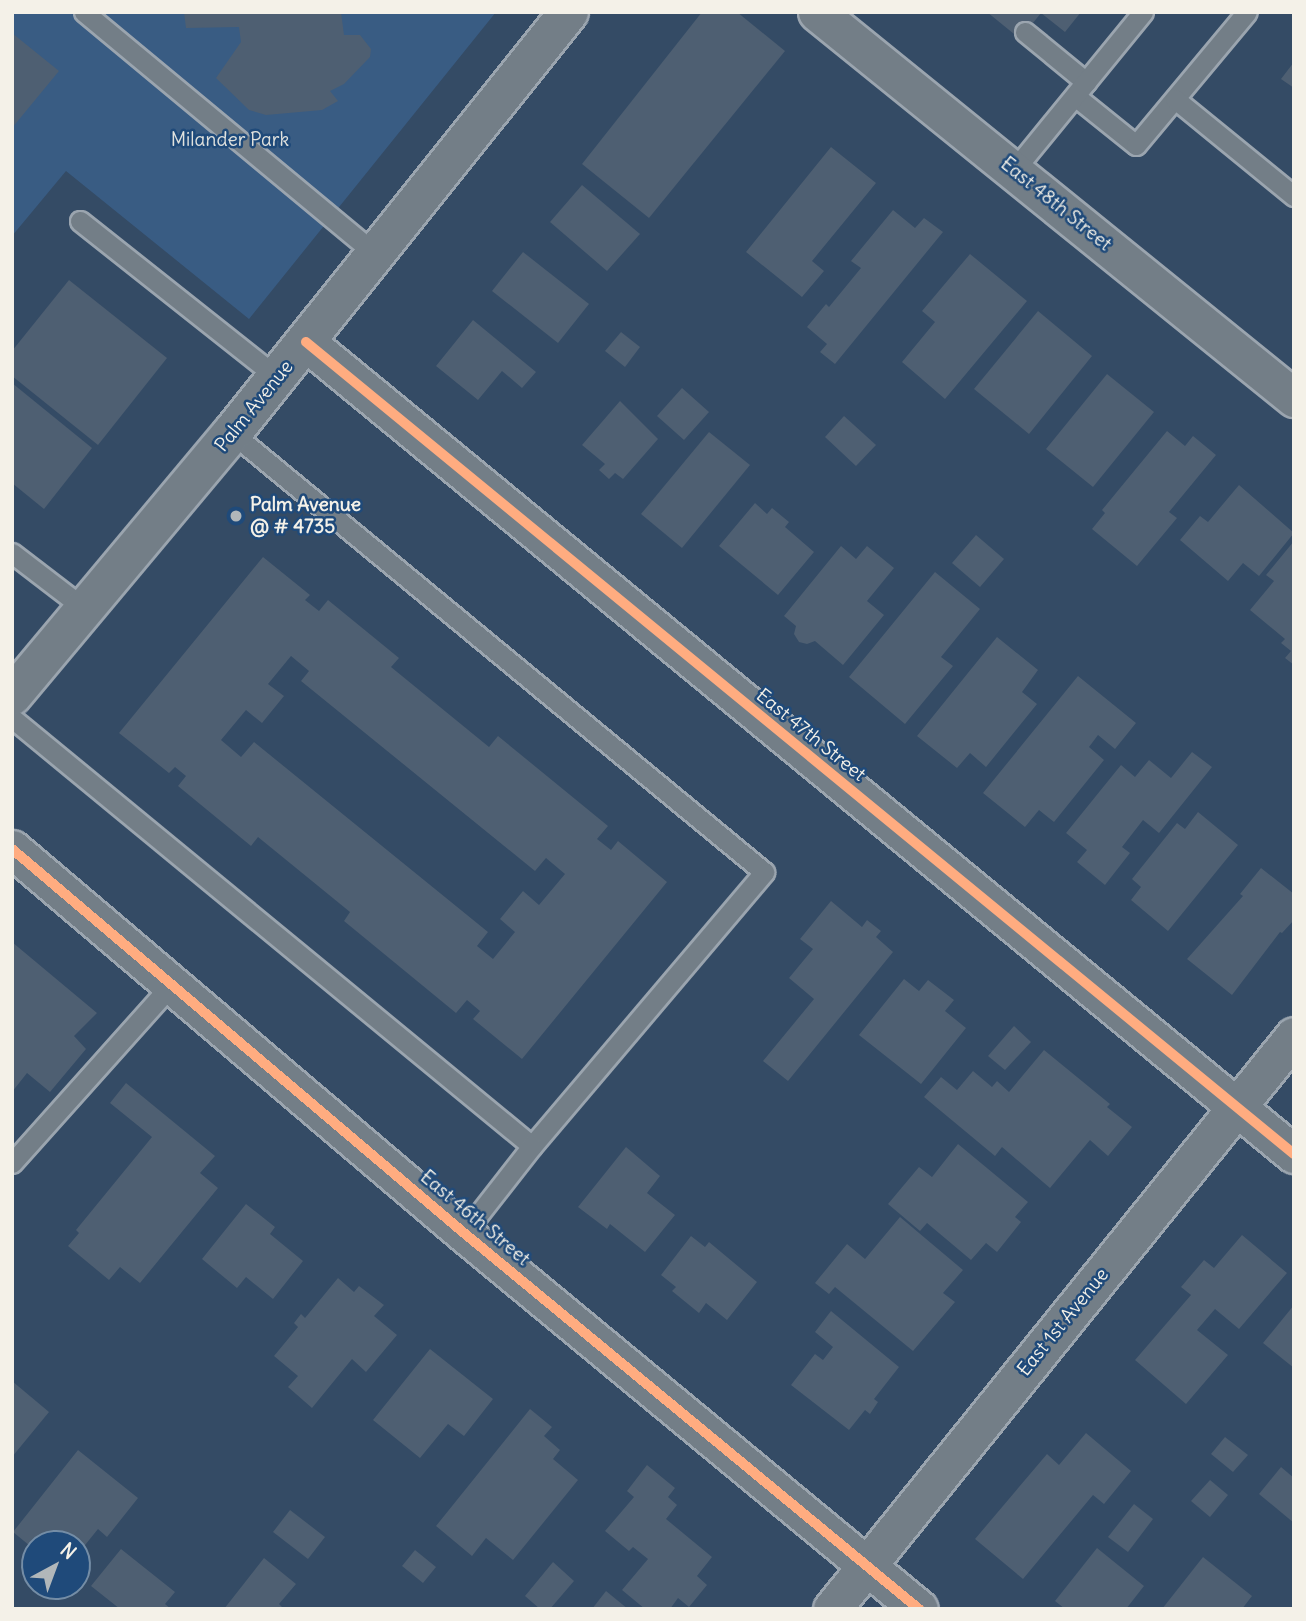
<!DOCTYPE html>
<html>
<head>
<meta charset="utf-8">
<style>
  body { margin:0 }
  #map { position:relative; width:1306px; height:1621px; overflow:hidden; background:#344b65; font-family:Delius,sans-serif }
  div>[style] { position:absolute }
  .green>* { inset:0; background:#395c83 }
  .building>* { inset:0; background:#4e5f72 }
  .roads { filter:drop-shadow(2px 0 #9ba5af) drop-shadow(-2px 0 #9ba5af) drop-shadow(0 2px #9ba5af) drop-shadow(0 -2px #9ba5af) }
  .lane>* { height:19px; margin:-9.5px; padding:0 9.5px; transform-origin:9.5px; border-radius:9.5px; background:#737e87 }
  .street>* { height:37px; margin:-18.5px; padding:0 18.5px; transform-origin:18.5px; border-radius:18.5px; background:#737e87 }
  .secondary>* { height:38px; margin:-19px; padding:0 19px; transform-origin:19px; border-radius:19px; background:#737e87 }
  .cycleway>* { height:10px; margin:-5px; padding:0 5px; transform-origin:5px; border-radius:5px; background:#ffac80 }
  .dots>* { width:19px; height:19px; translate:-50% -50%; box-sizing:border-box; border:4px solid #1f4a7a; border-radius:50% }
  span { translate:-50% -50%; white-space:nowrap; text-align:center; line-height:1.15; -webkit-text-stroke:5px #1f4a7a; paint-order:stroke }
  .park-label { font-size:19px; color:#e1e2de }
  .street-label { font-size:19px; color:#f4f1e8 }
  .poi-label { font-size:19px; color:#f4f1e8; font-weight:700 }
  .left { translate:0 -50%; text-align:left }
  .frame { position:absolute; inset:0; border:14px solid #f4f1e8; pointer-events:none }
  .north { position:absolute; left:21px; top:1530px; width:70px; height:70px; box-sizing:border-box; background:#1f4a7a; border:2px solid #748da6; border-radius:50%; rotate:41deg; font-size:19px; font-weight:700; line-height:28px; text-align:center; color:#f4f1e8 }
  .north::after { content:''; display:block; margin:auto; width:24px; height:32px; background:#b1b7ba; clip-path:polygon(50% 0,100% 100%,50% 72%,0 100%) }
</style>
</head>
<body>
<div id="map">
  <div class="green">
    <i style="clip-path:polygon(12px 12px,496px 12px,249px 319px,66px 171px,12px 236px)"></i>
  </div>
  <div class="building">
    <i style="clip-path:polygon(184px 12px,341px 12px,344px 35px,360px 35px,371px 49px,370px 57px,344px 84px,330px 91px,338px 101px,322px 110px,266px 115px,249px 110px,216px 78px,241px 42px,239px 27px,186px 28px)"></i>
    <i style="clip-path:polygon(702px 12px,737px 12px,785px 51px,649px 218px,582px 164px)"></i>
    <i style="clip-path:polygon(987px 12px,1081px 12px,1065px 32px,1041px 13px,1020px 39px)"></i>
    <i style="clip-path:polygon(12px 33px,59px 71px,12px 128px,14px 76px)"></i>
    <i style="clip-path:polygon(1294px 62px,1294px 88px,1281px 79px)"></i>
    <i style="clip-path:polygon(831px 147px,876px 183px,812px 261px,824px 271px,802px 297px,746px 252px)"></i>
    <i style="clip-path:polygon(582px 185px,640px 234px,607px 271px,550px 222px)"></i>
    <i style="clip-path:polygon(893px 210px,915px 228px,924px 218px,943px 232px,835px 364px,820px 352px,827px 344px,807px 327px,826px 304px,829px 307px,861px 268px,851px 261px)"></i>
    <i style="clip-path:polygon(523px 252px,589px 304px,558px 343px,492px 291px)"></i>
    <i style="clip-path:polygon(970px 254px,1027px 301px,945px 399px,902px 362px,935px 322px,922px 311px)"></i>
    <i style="clip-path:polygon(69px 280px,167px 358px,98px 445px,12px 376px,12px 351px)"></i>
    <i style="clip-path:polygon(1038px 311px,1092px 356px,1029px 434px,974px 389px)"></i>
    <i style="clip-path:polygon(473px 320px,536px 372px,522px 388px,502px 371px,478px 400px,436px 366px)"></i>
    <i style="clip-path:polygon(621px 332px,640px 347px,625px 367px,605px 351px)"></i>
    <i style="clip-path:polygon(1107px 374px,1154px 412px,1093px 487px,1046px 449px)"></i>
    <i style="clip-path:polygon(12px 383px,92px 448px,44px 509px,12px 483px)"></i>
    <i style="clip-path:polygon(682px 388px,709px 412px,684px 440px,657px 416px)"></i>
    <i style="clip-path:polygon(620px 401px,658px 439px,623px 479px,615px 473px,609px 479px,599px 470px,605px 464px,582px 445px)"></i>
    <i style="clip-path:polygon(844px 416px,876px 445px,856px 466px,825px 437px)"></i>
    <i style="clip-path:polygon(1167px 431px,1185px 446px,1193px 436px,1216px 455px,1169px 512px,1177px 518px,1137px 566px,1092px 529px,1105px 513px,1102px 510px)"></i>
    <i style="clip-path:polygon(709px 432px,750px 465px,682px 548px,641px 514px)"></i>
    <i style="clip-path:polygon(1239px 485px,1294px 533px,1259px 576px,1243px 563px,1228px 581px,1180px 540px,1200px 516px,1208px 522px)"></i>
    <i style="clip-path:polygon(755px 503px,767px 514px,772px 508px,789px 522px,785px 527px,814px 552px,778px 595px,719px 546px)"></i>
    <i style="clip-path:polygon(976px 535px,1004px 559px,980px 587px,952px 563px)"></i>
    <i style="clip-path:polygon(1294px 541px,1294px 665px,1285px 658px,1291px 651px,1281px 643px,1285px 639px,1250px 610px,1274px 581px,1266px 575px)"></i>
    <i style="clip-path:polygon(841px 546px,856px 559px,867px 546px,894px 568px,867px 601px,884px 615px,843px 665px,815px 641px,807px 644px,799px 642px,794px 634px,796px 626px,784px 616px)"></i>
    <i style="clip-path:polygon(evenodd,263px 557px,310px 595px,305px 600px,319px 611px,328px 600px,399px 658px,391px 667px,489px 747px,498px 736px,608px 826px,597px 839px,611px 850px,618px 841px,667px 882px,522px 1059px,473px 1019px,480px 1011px,467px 1000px,456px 1013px,344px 921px,350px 912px,258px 837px,251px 846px,178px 786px,186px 776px,175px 767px,169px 773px,119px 733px,263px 557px,291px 656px,309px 671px,301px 681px,535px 871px,546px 858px,565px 874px,539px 905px,523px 891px,500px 919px,515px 932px,493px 959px,477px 946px,488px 932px,254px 742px,241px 757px,221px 740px,246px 710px,262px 723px,284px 696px,268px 684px,291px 656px)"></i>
    <i style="clip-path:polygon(935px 572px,980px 609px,941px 657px,953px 666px,905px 724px,849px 677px)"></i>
    <i style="clip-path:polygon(997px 637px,1038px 670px,1022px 692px,1037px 704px,986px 767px,970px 753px,957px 768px,917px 736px)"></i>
    <i style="clip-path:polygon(1078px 676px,1136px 723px,1115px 749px,1098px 735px,1089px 747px,1104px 760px,1054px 822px,1039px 810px,1025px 827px,983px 793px)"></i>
    <i style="clip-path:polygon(1192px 752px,1212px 767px,1159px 833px,1143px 820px,1122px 847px,1130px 853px,1105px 885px,1077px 862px,1087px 850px,1066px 833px,1121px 765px,1135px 777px,1149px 760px,1171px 778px)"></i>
    <i style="clip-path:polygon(1198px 812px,1238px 845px,1168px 931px,1131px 900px,1141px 887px,1132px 879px,1177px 823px,1185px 829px)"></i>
    <i style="clip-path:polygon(1261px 868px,1294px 894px,1294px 920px,1282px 933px,1280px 932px,1232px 995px,1187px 959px,1243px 896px,1240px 894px)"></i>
    <i style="clip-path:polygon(831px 901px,862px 927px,867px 920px,881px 931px,876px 937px,893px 952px,788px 1081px,763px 1061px,814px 999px,789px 978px,813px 949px,800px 939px)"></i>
    <i style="clip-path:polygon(12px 942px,97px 1013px,74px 1036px,86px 1049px,50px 1092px,27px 1073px,12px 1092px)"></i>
    <i style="clip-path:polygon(904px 979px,919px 991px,928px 980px,954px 1000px,945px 1011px,966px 1028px,921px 1084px,859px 1035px)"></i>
    <i style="clip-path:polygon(1014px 1026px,1031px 1042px,1005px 1070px,988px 1056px)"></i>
    <i style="clip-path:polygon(1044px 1050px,1110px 1104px,1107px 1107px,1132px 1127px,1108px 1156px,1090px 1140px,1050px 1188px,1002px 1147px,995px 1156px,924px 1097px,941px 1077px,957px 1090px,973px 1071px,992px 1087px,997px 1081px,1009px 1092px)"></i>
    <i style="clip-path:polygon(126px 1083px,215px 1156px,200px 1173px,218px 1188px,140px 1283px,120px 1267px,109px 1280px,68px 1246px,79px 1233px,76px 1230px,152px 1137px,110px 1103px)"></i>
    <i style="clip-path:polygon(958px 1144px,1028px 1202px,1015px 1217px,1021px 1222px,997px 1252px,986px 1243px,971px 1260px,927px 1223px,920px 1231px,888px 1204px,919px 1167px,932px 1177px)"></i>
    <i style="clip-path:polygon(626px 1147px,660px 1176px,647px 1193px,675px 1215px,645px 1252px,610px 1224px,607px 1229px,578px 1207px)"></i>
    <i style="clip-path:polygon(246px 1204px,275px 1227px,270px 1234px,303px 1261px,273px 1299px,246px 1277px,237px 1288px,202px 1259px)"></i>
    <i style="clip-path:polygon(900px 1217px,963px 1270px,943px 1293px,955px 1302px,913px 1351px,835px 1287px,829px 1294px,815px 1283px,847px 1244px,865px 1259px)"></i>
    <i style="clip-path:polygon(1242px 1235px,1287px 1273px,1239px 1329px,1215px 1309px,1197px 1330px,1228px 1355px,1186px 1404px,1135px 1360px,1191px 1295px,1181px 1287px,1204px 1260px,1214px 1268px)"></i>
    <i style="clip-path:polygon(691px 1236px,705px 1247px,709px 1242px,757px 1282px,727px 1320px,706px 1303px,699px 1313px,672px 1291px,676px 1287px,661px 1275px)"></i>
    <i style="clip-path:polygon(338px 1278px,354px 1292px,359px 1286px,384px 1305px,374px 1316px,397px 1335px,366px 1372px,352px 1359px,312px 1408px,288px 1387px,298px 1376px,274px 1356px,298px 1327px,294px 1323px,301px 1314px,305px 1318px)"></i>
    <i style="clip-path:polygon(1294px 1305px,1294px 1368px,1263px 1343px)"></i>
    <i style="clip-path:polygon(831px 1311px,899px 1367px,874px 1399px,878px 1402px,870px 1414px,865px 1410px,849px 1430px,791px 1385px,815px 1354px,823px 1360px,833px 1347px,815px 1332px)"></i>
    <i style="clip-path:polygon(430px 1349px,493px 1399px,464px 1436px,448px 1424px,420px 1458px,373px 1420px)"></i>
    <i style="clip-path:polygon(12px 1381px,49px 1412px,12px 1457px)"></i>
    <i style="clip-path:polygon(530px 1409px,552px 1427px,544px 1436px,560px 1450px,553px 1459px,578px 1480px,513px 1560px,486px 1538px,472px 1556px,436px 1526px)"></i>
    <i style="clip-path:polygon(1086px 1433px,1131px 1471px,1104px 1504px,1093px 1495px,1023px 1579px,975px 1539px,1047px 1454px,1059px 1465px)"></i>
    <i style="clip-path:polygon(1225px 1437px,1248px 1455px,1233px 1472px,1211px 1454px)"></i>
    <i style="clip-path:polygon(78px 1450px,138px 1498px,107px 1537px,98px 1529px,77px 1555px,77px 1544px,35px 1544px,35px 1550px,13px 1532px)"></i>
    <i style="clip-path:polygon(647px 1465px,675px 1488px,668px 1497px,677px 1505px,666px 1519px,712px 1557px,697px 1576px,707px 1585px,689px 1607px,678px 1598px,670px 1609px,645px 1609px,622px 1590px,648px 1559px,633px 1547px,629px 1551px,605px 1531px,634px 1497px,627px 1491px)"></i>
    <i style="clip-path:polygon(1281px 1467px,1294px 1478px,1294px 1523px,1259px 1494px)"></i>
    <i style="clip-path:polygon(1210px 1480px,1228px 1495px,1210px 1517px,1191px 1501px)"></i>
    <i style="clip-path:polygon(1134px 1504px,1153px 1519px,1128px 1552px,1108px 1537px)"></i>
    <i style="clip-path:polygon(290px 1510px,325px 1537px,308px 1559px,273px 1532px)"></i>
    <i style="clip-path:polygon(1097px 1548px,1144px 1586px,1126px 1609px,1065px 1609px,1055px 1601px)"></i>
    <i style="clip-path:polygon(121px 1549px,175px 1592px,165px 1604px,171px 1609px,120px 1609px,91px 1586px)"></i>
    <i style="clip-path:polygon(415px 1550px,436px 1567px,423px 1583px,402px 1566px)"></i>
    <i style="clip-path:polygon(1203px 1557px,1252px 1596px,1242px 1609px,1162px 1609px)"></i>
    <i style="clip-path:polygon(264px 1558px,296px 1584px,279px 1604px,284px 1609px,224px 1609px)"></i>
    <i style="clip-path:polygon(553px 1562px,574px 1581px,550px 1609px,540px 1609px,525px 1596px)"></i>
    <i style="clip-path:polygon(606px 1591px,628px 1609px,592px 1609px)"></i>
  </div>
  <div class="roads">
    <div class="lane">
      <i style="left:84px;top:12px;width:379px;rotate:39.7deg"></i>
      <i style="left:1025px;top:32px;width:79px;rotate:39.3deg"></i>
      <i style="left:1075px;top:96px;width:78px;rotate:38.8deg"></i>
      <i style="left:1136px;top:145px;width:173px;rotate:-50.2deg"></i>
      <i style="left:1175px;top:99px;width:154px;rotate:39.2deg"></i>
      <i style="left:1014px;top:170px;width:204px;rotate:-50.8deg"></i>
      <i style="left:80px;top:221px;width:251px;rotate:38.4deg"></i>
      <i style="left:12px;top:553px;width:92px;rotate:37.5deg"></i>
      <i style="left:12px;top:718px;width:673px;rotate:39.46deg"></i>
      <i style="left:532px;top:1146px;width:359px;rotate:-49.7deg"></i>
      <i style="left:764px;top:872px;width:690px;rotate:-140.47deg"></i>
      <i style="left:12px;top:1163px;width:240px;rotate:-48.2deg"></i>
      <i style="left:464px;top:1233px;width:110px;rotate:-52deg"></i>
    </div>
    <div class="street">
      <i style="left:817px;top:12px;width:614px;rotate:38.98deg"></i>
      <i style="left:306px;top:342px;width:1279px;rotate:39.42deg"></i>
      <i style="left:12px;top:849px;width:593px;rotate:40.35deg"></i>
      <i style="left:464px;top:1233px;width:590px;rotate:39.57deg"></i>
      <i style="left:832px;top:1609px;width:736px;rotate:-51.12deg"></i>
    </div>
    <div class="secondary">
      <i style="left:12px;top:696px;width:343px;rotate:-50.1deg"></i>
      <i style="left:232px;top:433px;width:539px;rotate:-51.32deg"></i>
    </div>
  </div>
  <div class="cycleway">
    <i style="left:306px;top:342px;width:1279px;rotate:39.42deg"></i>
    <i style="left:12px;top:849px;width:593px;rotate:40.35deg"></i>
    <i style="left:464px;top:1233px;width:590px;rotate:39.57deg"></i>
  </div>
  <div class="dots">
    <i style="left:236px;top:516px;background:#b1b7ba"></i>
  </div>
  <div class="park-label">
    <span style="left:230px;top:140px">Milander Park</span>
  </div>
  <div class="street-label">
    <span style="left:1056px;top:204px;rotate:39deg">East 48th Street</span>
    <span style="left:254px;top:406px;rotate:-51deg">Palm Avenue</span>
    <span style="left:811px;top:735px;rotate:39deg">East 47th Street</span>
    <span style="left:475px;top:1218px;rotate:40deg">East 46th Street</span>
    <span style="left:1063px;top:1322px;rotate:-51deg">East 1st Avenue</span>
  </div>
  <div class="poi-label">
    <span class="left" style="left:250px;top:516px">Palm Avenue<br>@ # 4735</span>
  </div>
  <div class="frame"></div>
  <div class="north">N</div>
</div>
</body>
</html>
